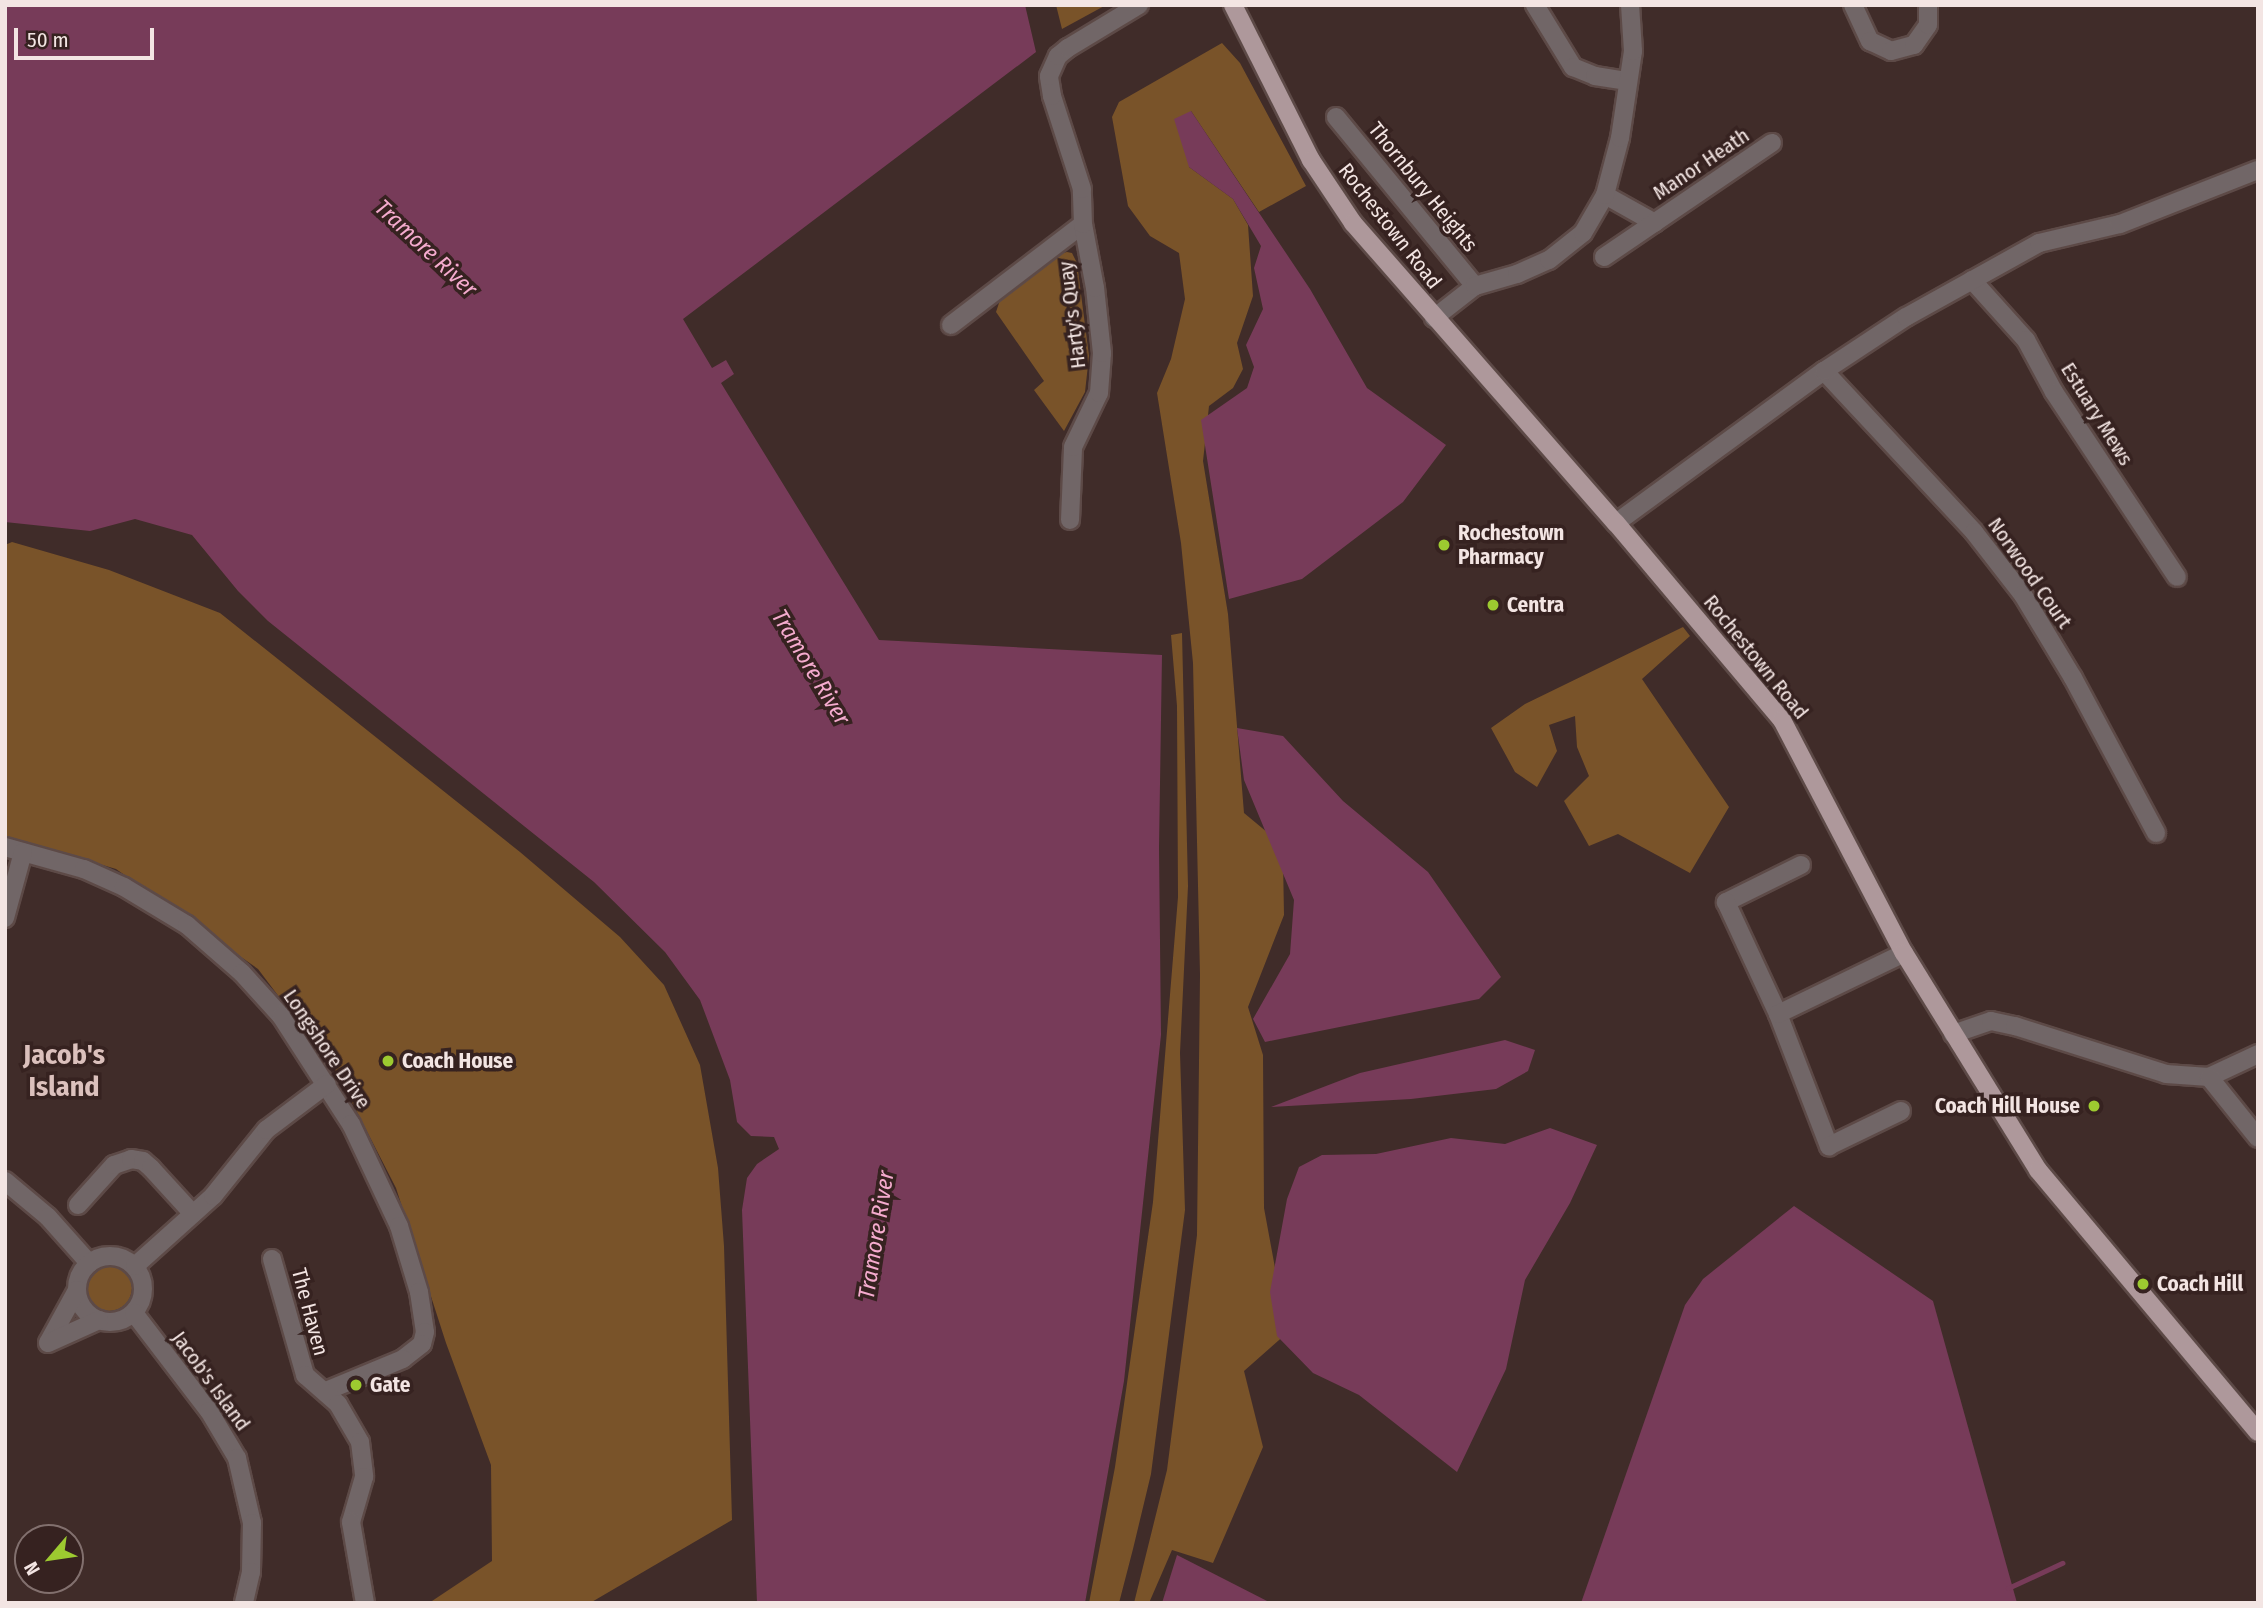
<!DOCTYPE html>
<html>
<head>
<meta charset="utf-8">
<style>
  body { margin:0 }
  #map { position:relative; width:2263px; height:1608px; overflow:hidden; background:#402c29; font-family:"Fira Sans Condensed",sans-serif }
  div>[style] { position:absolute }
  .green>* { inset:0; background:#795329 }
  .round { border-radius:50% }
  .water>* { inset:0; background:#773b59 }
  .stream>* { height:5px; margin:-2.5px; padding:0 2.5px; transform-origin:2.5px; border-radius:2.5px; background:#773b59 }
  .roads { filter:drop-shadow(2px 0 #5d4a47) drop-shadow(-2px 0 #5d4a47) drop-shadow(0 2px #5d4a47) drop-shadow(0 -2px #5d4a47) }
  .minor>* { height:18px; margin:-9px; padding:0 9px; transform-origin:9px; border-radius:9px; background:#716667 }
  .minor>.ring { margin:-9px; padding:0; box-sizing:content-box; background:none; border:18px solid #716667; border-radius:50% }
  .major>* { height:18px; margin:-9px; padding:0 9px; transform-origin:9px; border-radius:9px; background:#ae989b }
  .dots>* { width:19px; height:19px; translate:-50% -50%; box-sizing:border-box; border:4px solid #362220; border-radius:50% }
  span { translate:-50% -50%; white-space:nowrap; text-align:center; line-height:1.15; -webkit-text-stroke:7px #362220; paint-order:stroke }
  .street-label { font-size:21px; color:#f3e5e3 }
  .poi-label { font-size:21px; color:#f3e5e3; font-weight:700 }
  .left { translate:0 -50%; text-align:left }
  .right { translate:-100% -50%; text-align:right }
  .water-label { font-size:23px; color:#f5abce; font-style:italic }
  .district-label { font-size:28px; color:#dbc0bc; font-weight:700 }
  .frame { position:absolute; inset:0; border:7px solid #f3e5e3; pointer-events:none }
  .north { position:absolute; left:14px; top:1524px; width:70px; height:70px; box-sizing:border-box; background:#362220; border:2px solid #82706e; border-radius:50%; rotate:241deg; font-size:19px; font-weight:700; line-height:28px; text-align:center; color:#f3e5e3 }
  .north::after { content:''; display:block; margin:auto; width:24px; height:32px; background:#9dca30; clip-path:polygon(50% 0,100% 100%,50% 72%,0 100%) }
  .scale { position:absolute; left:14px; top:28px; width:140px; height:32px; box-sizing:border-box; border:4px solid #f3e5e3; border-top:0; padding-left:9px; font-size:21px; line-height:24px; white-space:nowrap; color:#f3e5e3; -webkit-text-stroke:5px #362220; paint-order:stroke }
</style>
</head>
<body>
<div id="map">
  <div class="green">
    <i style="clip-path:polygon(1056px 5px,1106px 5px,1062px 29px)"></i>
    <i style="clip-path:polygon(1222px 43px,1240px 63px,1306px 186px,1259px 212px,1191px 111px,1189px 167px,1233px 199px,1248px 225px,1253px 296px,1237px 343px,1243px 369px,1233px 388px,1209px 406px,1203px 461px,1228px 614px,1244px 813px,1274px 838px,1283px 860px,1284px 915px,1248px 1007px,1263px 1055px,1264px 1208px,1287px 1333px,1244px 1371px,1263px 1447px,1213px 1563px,1172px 1550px,1149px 1603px,1134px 1603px,1167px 1470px,1197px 1235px,1200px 975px,1193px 663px,1181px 543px,1157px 393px,1171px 359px,1185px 299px,1179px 253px,1150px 236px,1128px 206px,1112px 117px,1119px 102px)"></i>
    <i style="clip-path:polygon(1067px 252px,1072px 253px,1077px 263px,1089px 356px,1085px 392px,1064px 431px,1034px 390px,1044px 381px,996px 312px,1001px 297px,1055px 255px)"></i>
    <i style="clip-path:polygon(12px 542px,109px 570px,220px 613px,520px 852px,620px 937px,664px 985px,700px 1065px,718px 1168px,724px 1246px,732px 1520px,590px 1603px,429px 1603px,492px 1561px,491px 1465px,446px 1343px,396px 1188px,338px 1075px,258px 969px,116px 869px,5px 836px,5px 545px)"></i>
    <i style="clip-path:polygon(1683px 627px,1690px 636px,1642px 679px,1729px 807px,1690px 873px,1618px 834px,1589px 846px,1564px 801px,1589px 776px,1577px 747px,1575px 716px,1549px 725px,1557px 751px,1537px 787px,1515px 772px,1491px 728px,1525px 704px)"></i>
    <i style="clip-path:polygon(1182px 633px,1188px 886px,1180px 1053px,1185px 1210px,1151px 1474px,1133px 1549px,1119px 1603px,1089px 1603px,1115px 1467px,1153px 1202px,1178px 897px,1177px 706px,1171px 635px)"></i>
    <i class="round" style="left:86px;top:1265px;width:46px;height:46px"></i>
  </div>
  <div class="water">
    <i style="clip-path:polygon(5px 5px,1025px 5px,1036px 52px,683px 319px,712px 368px,726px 360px,734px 374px,721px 383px,879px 640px,1162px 655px,1159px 848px,1161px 1035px,1124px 1381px,1085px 1603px,757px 1603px,742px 1210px,747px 1178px,757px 1164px,779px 1149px,774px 1137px,751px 1136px,737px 1122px,730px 1080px,700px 1000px,665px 952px,594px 882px,268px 621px,238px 591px,192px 535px,135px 519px,90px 531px,5px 522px)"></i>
    <i style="clip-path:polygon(1191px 111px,1310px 289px,1367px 388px,1446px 445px,1403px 502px,1302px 579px,1229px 599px,1201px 420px,1247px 388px,1254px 367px,1246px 345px,1263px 309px,1254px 268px,1261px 246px,1233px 199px,1189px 167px,1174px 119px)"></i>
    <i style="clip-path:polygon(1237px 728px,1283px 736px,1343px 801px,1428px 872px,1501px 977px,1479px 999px,1265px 1042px,1253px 1019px,1290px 954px,1294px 900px,1244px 780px)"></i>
    <i style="clip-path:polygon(1505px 1040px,1535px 1050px,1528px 1071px,1496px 1089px,1411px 1099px,1271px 1107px,1360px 1073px)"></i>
    <i style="clip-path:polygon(1550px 1128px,1597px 1145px,1570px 1203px,1525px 1280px,1506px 1369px,1457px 1472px,1359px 1395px,1313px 1373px,1277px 1336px,1270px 1292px,1287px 1199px,1299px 1167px,1322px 1155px,1376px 1154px,1451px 1138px,1505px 1144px)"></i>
    <i style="clip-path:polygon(1794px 1206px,1933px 1301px,2017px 1603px,1581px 1603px,1685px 1305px,1703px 1279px)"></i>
    <i style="clip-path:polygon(1177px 1555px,1271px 1603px,1162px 1603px)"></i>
  </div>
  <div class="stream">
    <i style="left:2008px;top:1588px;width:60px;rotate:-24.8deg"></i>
  </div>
  <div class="roads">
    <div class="minor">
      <i style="left:1535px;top:5px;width:73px;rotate:58.5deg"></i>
      <i style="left:1573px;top:67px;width:24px;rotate:22deg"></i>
      <i style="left:1595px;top:76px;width:33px;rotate:9deg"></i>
      <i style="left:1853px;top:5px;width:40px;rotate:65deg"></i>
      <i style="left:1870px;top:41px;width:23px;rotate:25deg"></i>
      <i style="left:1891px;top:51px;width:24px;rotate:-15deg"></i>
      <i style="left:1914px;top:45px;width:24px;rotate:-55deg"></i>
      <i style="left:1928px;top:25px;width:20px;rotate:-90deg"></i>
      <i style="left:1336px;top:117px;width:219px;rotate:50.6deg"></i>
      <i style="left:1605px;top:195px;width:57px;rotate:29.2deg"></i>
      <i style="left:1604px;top:257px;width:203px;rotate:-34.2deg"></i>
      <i style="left:1972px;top:280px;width:81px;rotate:48deg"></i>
      <i style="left:2026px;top:340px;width:59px;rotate:61.7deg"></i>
      <i style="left:2054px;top:392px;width:222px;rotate:56.4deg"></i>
      <i style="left:1434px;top:318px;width:52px;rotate:-38deg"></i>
      <i style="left:1475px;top:286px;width:44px;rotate:-15.9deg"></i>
      <i style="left:1517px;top:274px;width:35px;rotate:-24deg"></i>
      <i style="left:1549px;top:260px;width:43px;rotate:-38.5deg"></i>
      <i style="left:1583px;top:233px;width:44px;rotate:-59.9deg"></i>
      <i style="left:1605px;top:195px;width:59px;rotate:-75.3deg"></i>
      <i style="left:1620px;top:138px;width:88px;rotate:-81.5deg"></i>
      <i style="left:1633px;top:51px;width:46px;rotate:-93.7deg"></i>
      <i style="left:951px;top:325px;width:166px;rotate:-37.4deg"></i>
      <i style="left:1824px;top:371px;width:220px;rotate:47deg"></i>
      <i style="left:1974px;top:532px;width:80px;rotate:52.1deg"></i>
      <i style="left:2023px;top:595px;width:97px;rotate:58.9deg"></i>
      <i style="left:2073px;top:678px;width:176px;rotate:61.8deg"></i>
      <i style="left:1070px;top:520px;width:73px;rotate:-87.6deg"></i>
      <i style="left:1073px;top:447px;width:60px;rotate:-64.3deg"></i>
      <i style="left:1099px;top:393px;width:40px;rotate:-85.7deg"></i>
      <i style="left:1102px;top:353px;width:65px;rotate:-96.1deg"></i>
      <i style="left:1095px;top:288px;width:65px;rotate:-100.6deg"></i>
      <i style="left:1083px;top:224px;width:35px;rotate:-92deg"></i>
      <i style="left:1082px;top:189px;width:98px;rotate:-107.9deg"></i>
      <i style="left:1052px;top:96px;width:20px;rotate:-99deg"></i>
      <i style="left:1049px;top:76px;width:22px;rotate:-66deg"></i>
      <i style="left:1058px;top:56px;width:13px;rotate:-39deg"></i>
      <i style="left:1068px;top:48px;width:83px;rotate:-31.2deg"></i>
      <i style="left:1616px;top:523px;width:258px;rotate:-36.2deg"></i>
      <i style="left:1824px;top:371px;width:98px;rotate:-33.4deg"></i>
      <i style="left:1906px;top:317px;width:152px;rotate:-29.1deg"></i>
      <i style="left:2039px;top:243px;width:83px;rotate:-13.2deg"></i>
      <i style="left:2120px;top:224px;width:148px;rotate:-21.4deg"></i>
      <i style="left:5px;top:847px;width:82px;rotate:15.6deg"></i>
      <i style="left:84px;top:869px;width:44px;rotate:24.2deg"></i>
      <i style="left:124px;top:887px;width:74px;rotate:31.1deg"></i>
      <i style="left:187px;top:925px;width:73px;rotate:41.1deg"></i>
      <i style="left:242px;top:973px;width:58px;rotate:47.8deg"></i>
      <i style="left:281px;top:1016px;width:129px;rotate:57.1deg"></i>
      <i style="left:351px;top:1124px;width:113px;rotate:64.8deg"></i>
      <i style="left:399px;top:1226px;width:69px;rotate:73.1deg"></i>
      <i style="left:419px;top:1292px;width:40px;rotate:81.5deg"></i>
      <i style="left:425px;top:1332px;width:12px;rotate:104deg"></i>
      <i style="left:422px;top:1344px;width:24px;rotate:142deg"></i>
      <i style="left:403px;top:1359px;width:83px;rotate:157.4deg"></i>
      <i style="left:1801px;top:865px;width:84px;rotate:153.7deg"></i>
      <i style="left:1726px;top:902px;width:123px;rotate:65.1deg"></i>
      <i style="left:1778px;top:1014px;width:142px;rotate:68.9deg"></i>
      <i style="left:1829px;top:1146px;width:80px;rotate:-25.9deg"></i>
      <i style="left:5px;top:918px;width:68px;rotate:-74.7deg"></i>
      <i style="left:1778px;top:1014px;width:140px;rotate:-25.8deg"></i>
      <i style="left:1953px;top:1034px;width:40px;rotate:-18.9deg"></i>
      <i style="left:1991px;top:1021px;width:25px;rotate:12deg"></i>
      <i style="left:2015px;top:1026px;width:158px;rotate:17.6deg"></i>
      <i style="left:2166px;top:1074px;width:43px;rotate:4deg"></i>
      <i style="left:2209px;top:1077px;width:54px;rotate:-25.1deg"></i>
      <i style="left:2209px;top:1077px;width:78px;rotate:51.2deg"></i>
      <i style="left:5px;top:1181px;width:56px;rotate:39.9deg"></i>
      <i style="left:48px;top:1217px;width:62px;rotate:48.3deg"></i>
      <i style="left:78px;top:1205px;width:54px;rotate:-48deg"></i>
      <i style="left:114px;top:1165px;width:18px;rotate:-19deg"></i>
      <i style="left:131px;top:1159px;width:12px;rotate:9deg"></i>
      <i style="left:143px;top:1161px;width:11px;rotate:41deg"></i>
      <i style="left:151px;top:1168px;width:62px;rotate:47.6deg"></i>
      <i class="ring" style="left:77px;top:1256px;width:48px;height:48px"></i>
      <i style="left:272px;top:1259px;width:121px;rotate:74.1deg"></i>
      <i style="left:305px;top:1375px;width:44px;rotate:41.3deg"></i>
      <i style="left:338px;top:1404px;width:44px;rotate:59.9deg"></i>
      <i style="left:360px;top:1442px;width:35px;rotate:83deg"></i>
      <i style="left:364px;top:1477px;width:47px;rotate:106.1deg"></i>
      <i style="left:351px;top:1522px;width:82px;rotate:80.2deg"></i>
      <i style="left:135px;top:1266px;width:105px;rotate:-41.9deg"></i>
      <i style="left:213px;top:1196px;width:85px;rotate:-51.2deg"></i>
      <i style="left:266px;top:1130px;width:76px;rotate:-37deg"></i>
      <i style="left:77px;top:1290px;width:60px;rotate:118.7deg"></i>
      <i style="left:48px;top:1343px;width:56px;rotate:-24.3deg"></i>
      <i style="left:134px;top:1313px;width:123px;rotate:52.6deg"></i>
      <i style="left:209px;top:1411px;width:55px;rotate:59.2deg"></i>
      <i style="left:237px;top:1458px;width:67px;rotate:77deg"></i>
      <i style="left:252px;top:1523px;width:49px;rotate:91.2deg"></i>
      <i style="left:251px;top:1572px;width:32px;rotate:103deg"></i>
    </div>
    <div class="major">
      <i style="left:1233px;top:5px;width:174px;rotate:63.3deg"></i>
      <i style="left:1311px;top:160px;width:76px;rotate:56.3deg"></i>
      <i style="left:1353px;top:223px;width:399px;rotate:48.8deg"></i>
      <i style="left:1616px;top:523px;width:258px;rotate:49.9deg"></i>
      <i style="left:1782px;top:720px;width:263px;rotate:62.4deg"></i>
      <i style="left:1904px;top:953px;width:255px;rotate:58.3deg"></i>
      <i style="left:2038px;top:1170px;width:342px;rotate:50deg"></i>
    </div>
  </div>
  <div class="dots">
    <i style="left:1444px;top:545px;background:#9dca30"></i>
    <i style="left:1493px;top:605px;background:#9dca30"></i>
    <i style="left:388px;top:1061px;background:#9dca30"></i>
    <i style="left:2094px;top:1106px;background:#9dca30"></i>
    <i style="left:2143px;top:1284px;background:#9dca30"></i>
    <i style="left:356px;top:1385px;background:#9dca30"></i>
  </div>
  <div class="street-label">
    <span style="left:1701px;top:164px;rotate:-34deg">Manor Heath</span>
    <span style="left:1423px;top:187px;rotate:51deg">Thornbury Heights</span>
    <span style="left:1390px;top:226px;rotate:52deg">Rochestown Road</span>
    <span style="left:1072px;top:315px;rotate:-97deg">Harty's Quay</span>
    <span style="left:2097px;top:414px;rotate:58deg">Estuary Mews</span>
    <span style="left:2030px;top:573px;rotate:55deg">Norwood Court</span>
    <span style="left:1756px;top:657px;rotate:51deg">Rochestown Road</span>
    <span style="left:327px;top:1049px;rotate:56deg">Longshore Drive</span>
    <span style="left:310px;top:1312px;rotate:75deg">The Haven</span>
    <span style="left:211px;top:1381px;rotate:54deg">Jacob's Island</span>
  </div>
  <div class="poi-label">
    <span class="left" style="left:1458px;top:545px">Rochestown<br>Pharmacy</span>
    <span class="left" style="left:1507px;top:605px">Centra</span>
    <span class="left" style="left:402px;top:1061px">Coach House</span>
    <span class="right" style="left:2080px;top:1106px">Coach Hill House</span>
    <span class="left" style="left:2157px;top:1284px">Coach Hill</span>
    <span class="left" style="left:370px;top:1385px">Gate</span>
  </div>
  <div class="water-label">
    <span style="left:426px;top:248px;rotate:43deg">Tramore River</span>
    <span style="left:811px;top:667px;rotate:59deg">Tramore River</span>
    <span style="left:876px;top:1235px;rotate:-81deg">Tramore River</span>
  </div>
  <div class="district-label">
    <span style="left:64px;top:1071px">Jacob's<br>Island</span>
  </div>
  <div class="frame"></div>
  <div class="north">N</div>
  <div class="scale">50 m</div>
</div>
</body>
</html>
